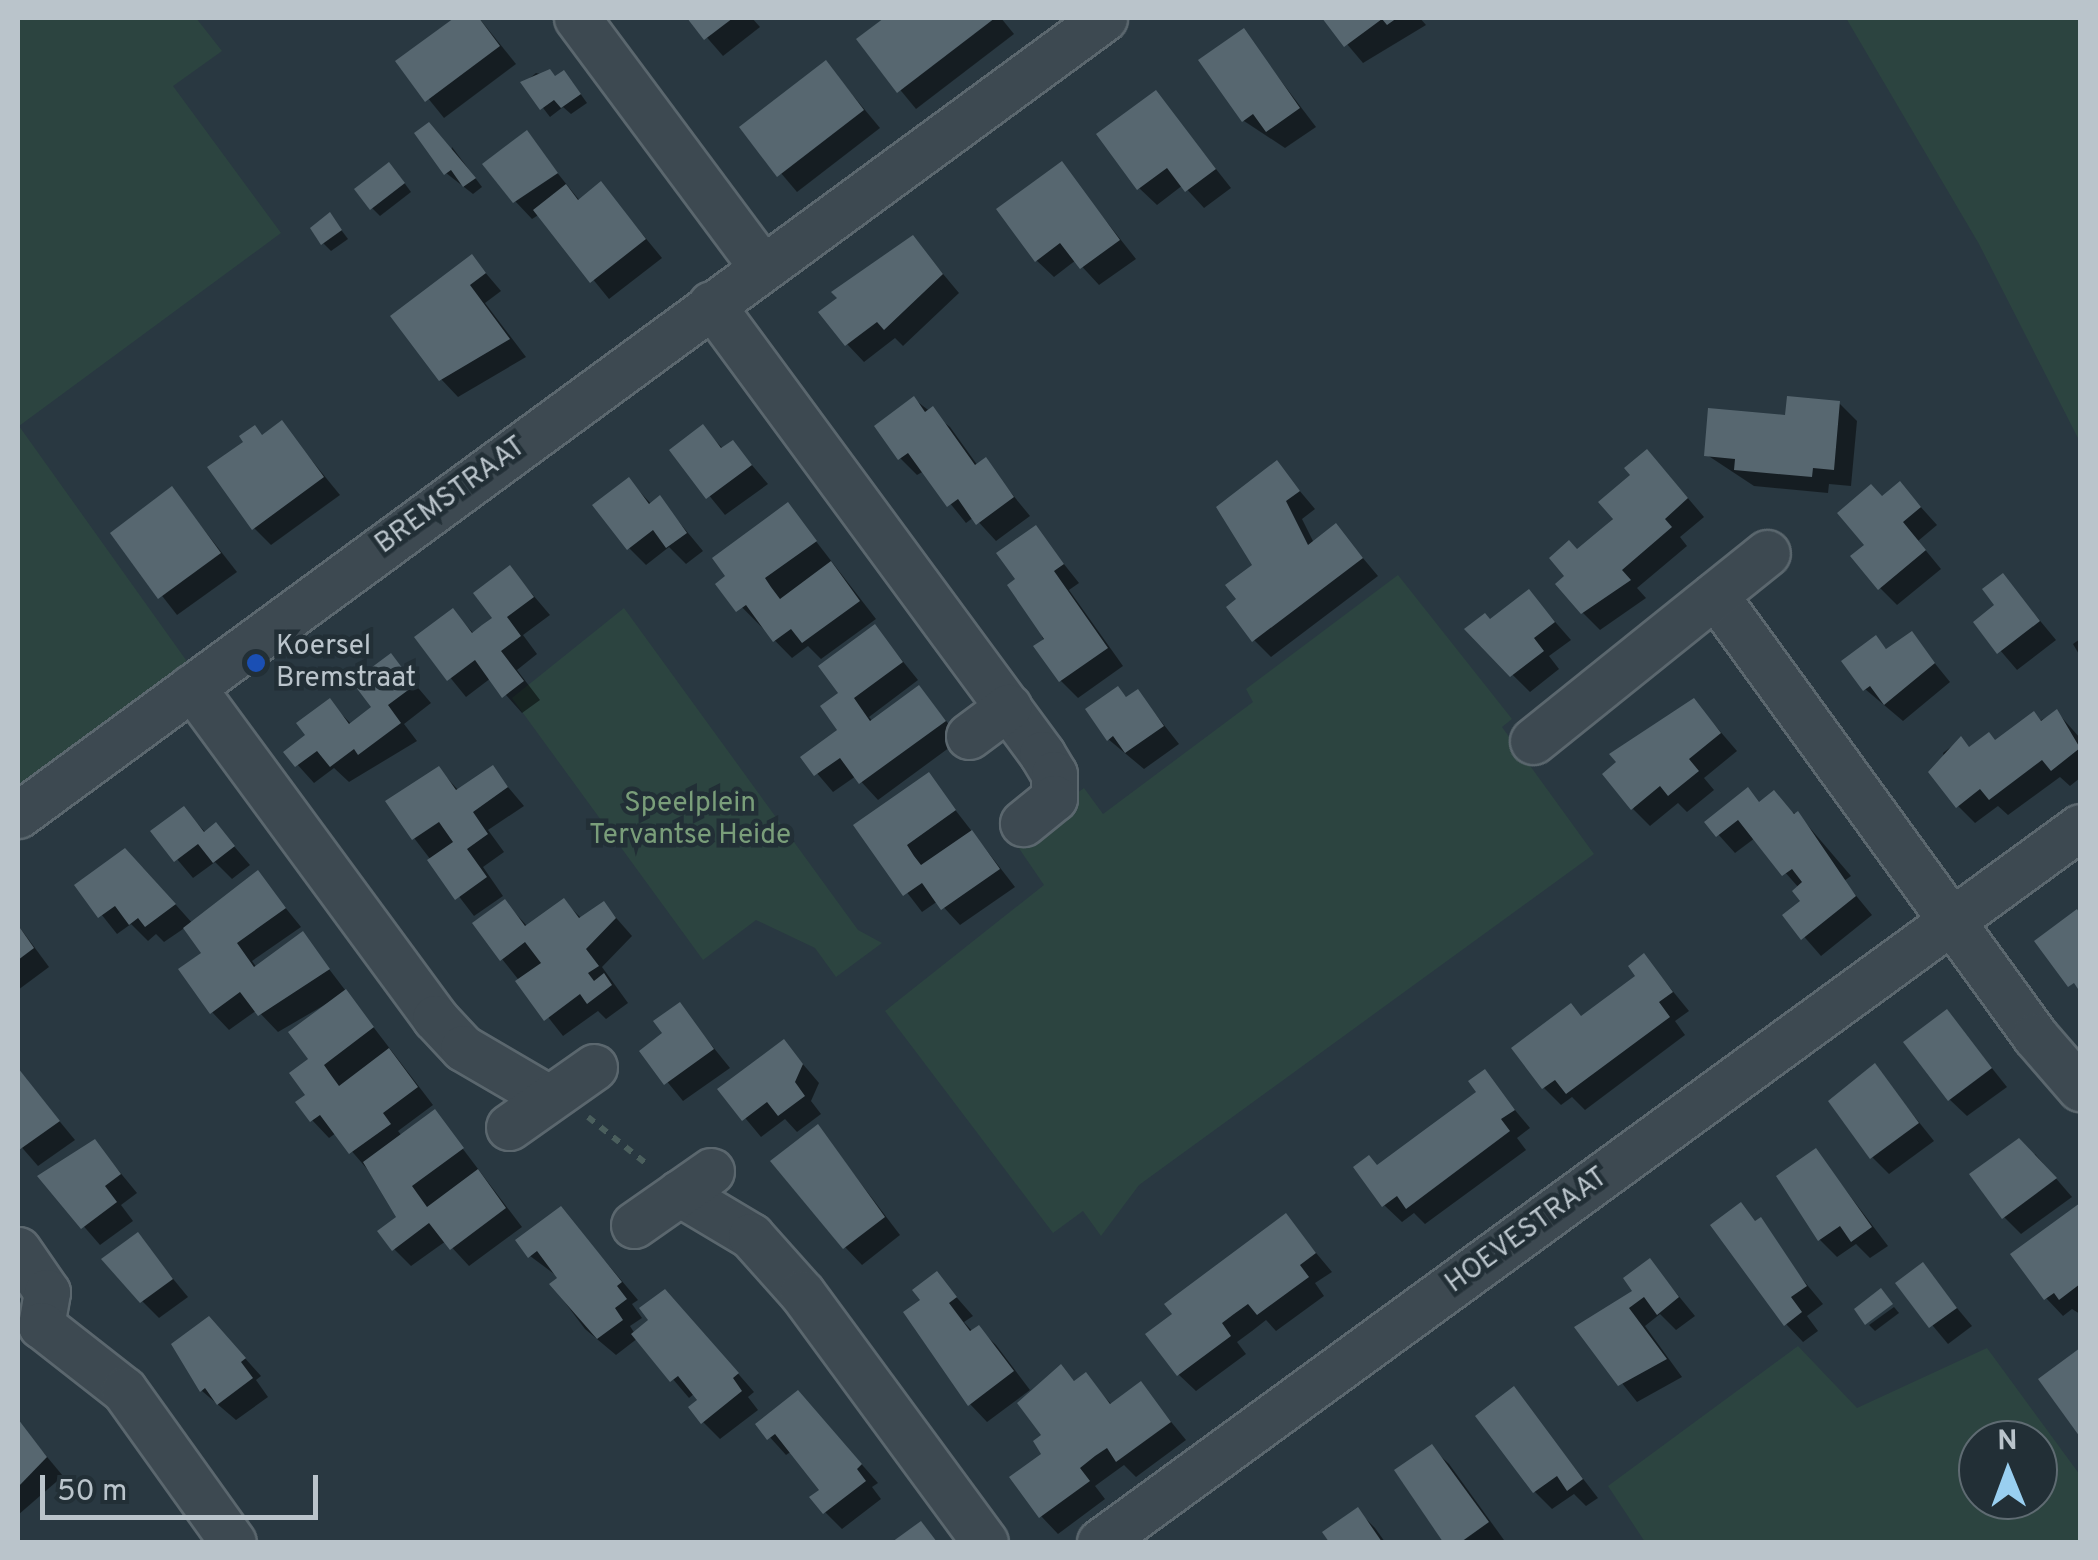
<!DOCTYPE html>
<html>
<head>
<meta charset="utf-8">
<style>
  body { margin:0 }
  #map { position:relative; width:2098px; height:1560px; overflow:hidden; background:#293841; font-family:Overpass,sans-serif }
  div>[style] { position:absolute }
  .green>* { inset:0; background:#2c4440 }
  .shadow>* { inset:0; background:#0007 }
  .building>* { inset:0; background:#576770 }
  .path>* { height:6px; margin-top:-3px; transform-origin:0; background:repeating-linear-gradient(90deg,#4b5f5d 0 8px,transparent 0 16px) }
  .roads { filter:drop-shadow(2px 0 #5b676e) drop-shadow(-2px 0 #5b676e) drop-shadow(0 2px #5b676e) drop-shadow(0 -2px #5b676e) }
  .minor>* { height:45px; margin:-22.5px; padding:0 22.5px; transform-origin:22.5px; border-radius:22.5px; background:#3d4951 }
  .dots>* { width:28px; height:28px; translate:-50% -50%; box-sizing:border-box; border:5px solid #222f36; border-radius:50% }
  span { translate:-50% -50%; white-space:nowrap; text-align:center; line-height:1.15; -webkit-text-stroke:9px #222f36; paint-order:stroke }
  .street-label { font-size:28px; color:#bac4cb }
  .poi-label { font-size:28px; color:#bac4cb }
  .left { translate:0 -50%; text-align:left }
  .park-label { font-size:28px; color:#7a9e7a }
  .frame { position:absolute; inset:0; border:20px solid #bac4cb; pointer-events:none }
  .north { position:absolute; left:1958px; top:1420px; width:100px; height:100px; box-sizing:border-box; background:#222f36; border:2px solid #5f6b72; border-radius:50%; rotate:359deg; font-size:28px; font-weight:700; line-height:40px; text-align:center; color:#bac4cb }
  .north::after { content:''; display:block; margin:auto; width:35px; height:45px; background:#99cff0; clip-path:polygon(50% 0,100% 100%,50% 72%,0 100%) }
  .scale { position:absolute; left:40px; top:1475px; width:278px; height:45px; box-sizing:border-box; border:5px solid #bac4cb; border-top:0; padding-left:12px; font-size:30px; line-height:35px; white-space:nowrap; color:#bac4cb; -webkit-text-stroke:8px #222f36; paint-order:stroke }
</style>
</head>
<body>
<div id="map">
  <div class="green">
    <i style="clip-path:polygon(18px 18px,196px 18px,222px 51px,173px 86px,281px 233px,19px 426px,191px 667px,18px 795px)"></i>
    <i style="clip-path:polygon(1846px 18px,2080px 18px,2080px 442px,1979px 244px)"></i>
    <i style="clip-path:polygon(1398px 575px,1512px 719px,1502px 727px,1594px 854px,1139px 1185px,1101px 1236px,1083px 1211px,1053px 1233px,885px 1011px,1044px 885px,1014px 841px,1023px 833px,1084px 788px,1103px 814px,1253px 702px,1246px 689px)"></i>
    <i style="clip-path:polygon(624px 608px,858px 930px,882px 943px,836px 977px,815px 948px,756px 920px,703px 960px,512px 698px)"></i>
    <i style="clip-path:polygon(evenodd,1798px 1346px,1857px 1408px,1987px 1348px,2080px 1475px,2080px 1542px,1645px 1542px,1608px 1486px,1798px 1346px,1978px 1440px,2038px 1440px,2038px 1500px,1978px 1500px,1978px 1440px)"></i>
  </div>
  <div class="shadow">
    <i style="clip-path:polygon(459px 18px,479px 18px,516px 64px,444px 118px,398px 61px)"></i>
    <i style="clip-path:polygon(690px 18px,752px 18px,760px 27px,723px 56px)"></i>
    <i style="clip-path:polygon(888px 18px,1001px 18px,1014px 34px,916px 109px,859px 40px)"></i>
    <i style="clip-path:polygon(1325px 18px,1420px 18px,1426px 25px,1363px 63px)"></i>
    <i style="clip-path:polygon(1243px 31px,1316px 127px,1285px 148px,1244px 121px)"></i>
    <i style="clip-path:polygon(826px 63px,880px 128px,797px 192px,742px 127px)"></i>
    <i style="clip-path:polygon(536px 73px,572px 82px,587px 103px,571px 114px,563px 107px,550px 117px,524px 83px)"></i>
    <i style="clip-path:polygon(1156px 93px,1231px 188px,1204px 208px,1183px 185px,1157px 205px,1139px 188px)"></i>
    <i style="clip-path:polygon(526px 134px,580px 201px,601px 184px,662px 258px,609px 299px,540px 214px,532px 219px,515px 201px)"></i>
    <i style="clip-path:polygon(452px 147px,482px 187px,473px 194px,446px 173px)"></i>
    <i style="clip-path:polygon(1061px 164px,1136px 259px,1099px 285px,1076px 260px,1054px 277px,1036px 260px)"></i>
    <i style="clip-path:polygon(397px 173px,411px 192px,380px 216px,372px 208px)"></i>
    <i style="clip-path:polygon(330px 215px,348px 239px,331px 251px,323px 243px)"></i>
    <i style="clip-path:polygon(913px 238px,959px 293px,903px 346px,895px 338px,864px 362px,847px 344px)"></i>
    <i style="clip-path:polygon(472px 257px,501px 291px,485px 303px,526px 357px,458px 397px,441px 379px)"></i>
    <i style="clip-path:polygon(914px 399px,950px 427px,978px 466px,985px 461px,1030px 516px,996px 541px,974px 517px,966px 523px,924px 471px,917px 475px,900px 458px)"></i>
    <i style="clip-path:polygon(1839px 403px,1857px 421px,1851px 486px,1829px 484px,1828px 493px,1754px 486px,1707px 455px,1788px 418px)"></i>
    <i style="clip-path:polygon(282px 424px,340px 495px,271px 545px,254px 528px,263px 437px)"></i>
    <i style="clip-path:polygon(703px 427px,724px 450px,733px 443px,768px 484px,725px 515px,672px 450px)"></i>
    <i style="clip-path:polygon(1277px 464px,1315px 509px,1302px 519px,1314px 543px,1336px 526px,1378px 576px,1271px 657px,1254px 640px,1239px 600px,1255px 566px)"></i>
    <i style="clip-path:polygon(1664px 470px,1704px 517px,1680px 537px,1687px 546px,1637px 588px,1646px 598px,1600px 630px,1583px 613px,1568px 576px,1578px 552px)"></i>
    <i style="clip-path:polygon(629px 480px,652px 505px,660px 499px,703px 551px,686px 564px,669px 547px,646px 565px,629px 548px)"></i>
    <i style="clip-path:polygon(1900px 484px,1937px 525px,1918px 541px,1941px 569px,1897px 605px,1880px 588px,1867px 545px,1882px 499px)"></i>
    <i style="clip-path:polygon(172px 489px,237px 572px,177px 615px,113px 533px)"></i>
    <i style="clip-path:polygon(788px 505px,876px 619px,821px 659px,808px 646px,792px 658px,719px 584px)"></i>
    <i style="clip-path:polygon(1036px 529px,1079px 583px,1069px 590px,1123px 666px,1078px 698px,1061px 681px,1018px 580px)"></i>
    <i style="clip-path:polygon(510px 568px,550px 615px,523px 635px,537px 654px,517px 670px,540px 700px,522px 713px,491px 678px,466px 697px,418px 638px,453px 611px,474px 634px,495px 618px)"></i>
    <i style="clip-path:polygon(2003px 576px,2056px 640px,2017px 670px,1976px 622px,1998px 606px)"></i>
    <i style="clip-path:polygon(1529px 592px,1571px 640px,1549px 656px,1559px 669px,1530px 692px,1467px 630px,1490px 622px)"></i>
    <i style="clip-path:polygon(875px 627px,918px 680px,869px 717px,873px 722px,919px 688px,961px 739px,878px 800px,856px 776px,833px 792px,804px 758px,841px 731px)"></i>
    <i style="clip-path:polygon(1911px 634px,1950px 682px,1903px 721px,1865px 689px,1876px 638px,1888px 651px)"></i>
    <i style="clip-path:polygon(2080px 639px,2080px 656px,2073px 644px)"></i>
    <i style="clip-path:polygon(391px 656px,431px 703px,404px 724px,417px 741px,349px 782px,334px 768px,314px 783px,286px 752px,309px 736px,329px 701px,352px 725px,374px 708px)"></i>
    <i style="clip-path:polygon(1118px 689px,1128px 699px,1138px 692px,1179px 744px,1144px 769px,1108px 739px)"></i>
    <i style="clip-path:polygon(1694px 701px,1737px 751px,1704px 778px,1714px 790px,1687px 812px,1678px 803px,1650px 826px,1633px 809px)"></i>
    <i style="clip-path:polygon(2057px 712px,2080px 738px,2080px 778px,2070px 786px,2060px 777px,2008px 815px,1998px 806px,1975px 823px,1958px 806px,1943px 753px,1960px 740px,1970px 749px,1996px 743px)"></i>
    <i style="clip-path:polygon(492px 768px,524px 806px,488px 830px,504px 852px,483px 867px,503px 896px,474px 916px,414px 838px,439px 769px,459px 791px)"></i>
    <i style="clip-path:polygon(929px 776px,1015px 887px,960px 925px,938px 901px,922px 912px,856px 826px)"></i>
    <i style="clip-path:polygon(1761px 804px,1798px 814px,1851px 876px,1844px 881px,1872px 915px,1821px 956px,1786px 916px,1804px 901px,1799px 888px,1755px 838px,1735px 853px,1707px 822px)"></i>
    <i style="clip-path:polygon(184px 809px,206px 833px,216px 825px,250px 865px,232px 879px,215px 862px,193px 878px,154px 832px)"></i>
    <i style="clip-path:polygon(143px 868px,193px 924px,258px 874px,301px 927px,252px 961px,257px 968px,303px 935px,433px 1105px,398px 1131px,402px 1136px,435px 1112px,522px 1227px,469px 1266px,446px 1241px,411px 1266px,394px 1249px,399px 1218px,368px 1170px,336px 1133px,329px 1138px,312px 1120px,312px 1059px,345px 993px,278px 1032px,257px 1010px,229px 1030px,212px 1012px,204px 954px,186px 927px,164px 942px,156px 934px,148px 941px,131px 924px,117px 934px,78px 885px)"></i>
    <i style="clip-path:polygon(564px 901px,582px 919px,604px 904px,632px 936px,602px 967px,628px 1003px,606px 1019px,598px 1011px,563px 1036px,502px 959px,505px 902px,528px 927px)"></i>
    <i style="clip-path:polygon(18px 925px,49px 967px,18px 990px)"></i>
    <i style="clip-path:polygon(1644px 956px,1689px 1011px,1675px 1021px,1685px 1035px,1585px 1110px,1572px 1097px,1561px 1105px,1544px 1088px,1583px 1018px,1639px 977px)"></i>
    <i style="clip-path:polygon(679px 1005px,730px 1068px,683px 1101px,642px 1051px,666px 1034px)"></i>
    <i style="clip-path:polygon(1947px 1012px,2007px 1087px,1967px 1116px,1949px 1099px)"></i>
    <i style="clip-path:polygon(784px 1042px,819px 1083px,811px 1101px,821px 1114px,797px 1132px,785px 1119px,761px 1137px,721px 1089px)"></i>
    <i style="clip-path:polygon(1874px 1066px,1934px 1141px,1889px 1174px,1872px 1157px)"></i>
    <i style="clip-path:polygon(18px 1071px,75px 1140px,38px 1166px,18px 1143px)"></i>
    <i style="clip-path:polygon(1484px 1073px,1530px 1128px,1517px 1138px,1526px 1150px,1425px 1224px,1414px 1213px,1402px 1222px,1384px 1205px,1378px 1168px,1480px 1092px)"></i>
    <i style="clip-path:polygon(818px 1127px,900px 1235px,862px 1265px,845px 1247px)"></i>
    <i style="clip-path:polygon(95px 1142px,137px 1193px,121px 1205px,133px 1221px,100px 1245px,41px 1177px)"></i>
    <i style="clip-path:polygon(1816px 1151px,1888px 1246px,1870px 1258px,1856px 1244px,1837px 1257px,1820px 1240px)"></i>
    <i style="clip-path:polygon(2035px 1154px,2072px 1197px,2021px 1234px,2004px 1217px)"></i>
    <i style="clip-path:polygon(1741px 1205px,1823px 1304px,1807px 1316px,1818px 1331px,1803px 1342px,1786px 1324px)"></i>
    <i style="clip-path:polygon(2079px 1207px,2080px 1314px,2072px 1309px,2063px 1316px,2046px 1298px)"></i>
    <i style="clip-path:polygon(561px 1209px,638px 1300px,632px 1304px,642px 1318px,630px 1326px,635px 1334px,682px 1309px,754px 1392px,748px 1397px,758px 1410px,720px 1439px,703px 1422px,695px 1393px,689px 1398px,638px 1338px,616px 1355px,585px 1329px,552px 1285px,561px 1279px,530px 1256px)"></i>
    <i style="clip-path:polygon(1286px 1217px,1332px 1272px,1315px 1283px,1324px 1296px,1276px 1331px,1266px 1320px,1252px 1331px,1237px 1342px,1246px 1354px,1196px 1391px,1178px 1374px)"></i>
    <i style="clip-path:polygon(137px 1235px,188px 1297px,159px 1318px,142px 1301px)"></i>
    <i style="clip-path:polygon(1650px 1261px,1695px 1316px,1676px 1330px,1660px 1314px,1645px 1326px,1682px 1377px,1637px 1402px,1578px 1328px,1636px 1292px)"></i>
    <i style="clip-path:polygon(1922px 1266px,1972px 1326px,1948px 1344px,1898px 1284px)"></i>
    <i style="clip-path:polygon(937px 1275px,973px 1316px,964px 1322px,973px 1332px,978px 1328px,996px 1345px,1030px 1390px,987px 1422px,970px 1404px)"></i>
    <i style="clip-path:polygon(1894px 1307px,1899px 1313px,1875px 1331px,1869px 1325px)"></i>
    <i style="clip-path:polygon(226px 1337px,261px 1376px,256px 1380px,268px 1397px,236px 1420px,202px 1391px)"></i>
    <i style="clip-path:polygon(1061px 1367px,1076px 1383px,1086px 1376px,1112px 1405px,1140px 1384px,1186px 1440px,1136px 1477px,1124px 1465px,1095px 1486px,1105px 1499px,1058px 1534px,1041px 1516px,1044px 1435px)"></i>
    <i style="clip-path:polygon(1514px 1390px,1598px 1498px,1586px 1506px,1574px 1494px,1552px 1509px,1535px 1492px)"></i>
    <i style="clip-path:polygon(815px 1411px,878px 1483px,872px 1487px,881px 1499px,842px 1529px,825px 1512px,822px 1490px,792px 1451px,786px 1455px,758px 1424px)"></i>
    <i style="clip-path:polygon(18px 1422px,63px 1476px,18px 1515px)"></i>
    <i style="clip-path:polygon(1431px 1447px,1449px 1464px,1504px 1540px,1446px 1542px,1397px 1470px)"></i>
    <i style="clip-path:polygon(1358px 1511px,1375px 1528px,1385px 1542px,1332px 1542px,1325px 1532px)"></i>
  </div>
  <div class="building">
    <i style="clip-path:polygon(454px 18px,479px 18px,500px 46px,425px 102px,395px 61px)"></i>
    <i style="clip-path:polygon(687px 18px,733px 18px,704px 40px)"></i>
    <i style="clip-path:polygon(884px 18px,995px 18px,897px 93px,856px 39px)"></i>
    <i style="clip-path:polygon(1322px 18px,1397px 18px,1387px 25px,1382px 19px,1344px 47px)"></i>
    <i style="clip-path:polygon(1244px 28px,1300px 108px,1266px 132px,1253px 114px,1242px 122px,1198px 60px)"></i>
    <i style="clip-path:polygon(826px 60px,864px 110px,777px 177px,739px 127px)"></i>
    <i style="clip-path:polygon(550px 69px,555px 76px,564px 70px,581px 94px,561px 108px,554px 100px,540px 110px,520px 82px)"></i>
    <i style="clip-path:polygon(1156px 90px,1216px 169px,1185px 192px,1167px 168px,1137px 190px,1096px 134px)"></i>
    <i style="clip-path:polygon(429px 122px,476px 178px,463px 187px,451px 170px,444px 175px,414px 133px)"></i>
    <i style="clip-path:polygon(527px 130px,558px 173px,513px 203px,482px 164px)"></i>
    <i style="clip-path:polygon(1062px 161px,1120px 240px,1080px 269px,1060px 243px,1035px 262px,996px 209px)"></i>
    <i style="clip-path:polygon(389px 162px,405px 183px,370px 210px,354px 189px)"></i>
    <i style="clip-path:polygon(601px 181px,646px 239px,590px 283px,533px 210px,566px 184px,578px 200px)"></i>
    <i style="clip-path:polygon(330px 212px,342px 230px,321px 245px,310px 228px)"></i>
    <i style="clip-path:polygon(913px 235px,943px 274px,884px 330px,877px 322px,845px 346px,818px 312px,837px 298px,831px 292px)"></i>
    <i style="clip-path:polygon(472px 254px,486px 273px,470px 285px,510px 339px,439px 381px,390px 316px)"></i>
    <i style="clip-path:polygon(914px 396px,925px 412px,933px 406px,975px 465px,986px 457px,1014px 497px,976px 525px,958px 499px,947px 507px,908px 453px,898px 460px,874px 426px)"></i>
    <i style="clip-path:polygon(1787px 396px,1840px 401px,1834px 470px,1813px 468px,1812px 477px,1734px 470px,1735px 459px,1704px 456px,1708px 408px,1785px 415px)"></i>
    <i style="clip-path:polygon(282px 420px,324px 477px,252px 530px,207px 467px,243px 442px,239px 436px,255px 425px,262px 435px)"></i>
    <i style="clip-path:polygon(703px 424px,721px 448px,733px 440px,752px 465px,706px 499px,669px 450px)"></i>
    <i style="clip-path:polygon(1647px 449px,1688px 498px,1665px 519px,1672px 527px,1622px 570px,1631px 580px,1581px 614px,1555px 584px,1564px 576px,1549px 558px,1569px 540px,1577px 549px,1613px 519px,1598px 502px,1630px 475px,1624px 468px)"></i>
    <i style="clip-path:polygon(1277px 460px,1300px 491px,1286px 501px,1308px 545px,1336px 523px,1363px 558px,1252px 642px,1226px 607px,1236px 599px,1225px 585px,1252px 565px,1216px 507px)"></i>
    <i style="clip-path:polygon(629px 477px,649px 504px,660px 495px,687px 533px,666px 548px,653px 530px,627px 550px,592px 505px)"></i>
    <i style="clip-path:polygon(1900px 481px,1921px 507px,1903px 522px,1926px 550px,1878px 590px,1850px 556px,1864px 545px,1837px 513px,1871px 484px,1882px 496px)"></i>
    <i style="clip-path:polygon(172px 486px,221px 553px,158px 599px,110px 533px)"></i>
    <i style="clip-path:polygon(788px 502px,817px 541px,765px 578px,771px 587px,780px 599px,831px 561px,860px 601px,802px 643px,791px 629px,773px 642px,746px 605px,736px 612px,715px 584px,725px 576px,712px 558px)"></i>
    <i style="clip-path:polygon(1036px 525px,1064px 564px,1054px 571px,1108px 648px,1059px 682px,1033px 646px,1044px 639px,1007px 585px,1015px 579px,996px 553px)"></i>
    <i style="clip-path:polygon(510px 565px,534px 597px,507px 617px,521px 636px,501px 651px,524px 681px,502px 698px,475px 660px,447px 681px,414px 637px,453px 608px,472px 633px,482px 625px,492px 618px,473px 593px)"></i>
    <i style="clip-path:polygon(2003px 573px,2040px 621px,1997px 654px,1973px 622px,1994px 605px,1982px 589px)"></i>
    <i style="clip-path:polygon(1529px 589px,1555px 622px,1534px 638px,1544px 651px,1510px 677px,1464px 629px,1485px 613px,1490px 619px)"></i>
    <i style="clip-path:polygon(875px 624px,903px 662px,854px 698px,870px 721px,919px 685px,946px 721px,859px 784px,840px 758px,814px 776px,800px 757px,837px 730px,820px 706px,838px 693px,818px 666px)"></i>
    <i style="clip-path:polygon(1912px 631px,1935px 663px,1884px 705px,1870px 686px,1863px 691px,1841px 661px,1876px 635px,1886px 649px)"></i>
    <i style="clip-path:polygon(391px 653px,415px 685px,388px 705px,401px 723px,358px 755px,354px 749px,330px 767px,317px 751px,295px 767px,283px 752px,305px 735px,296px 723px,330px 698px,349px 724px,371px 707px,352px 682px)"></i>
    <i style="clip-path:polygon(1118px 686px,1126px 697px,1138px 689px,1164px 726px,1125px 753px,1113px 736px,1107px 741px,1085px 709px)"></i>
    <i style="clip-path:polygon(1694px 698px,1721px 733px,1689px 759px,1699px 771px,1668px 796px,1660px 786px,1631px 810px,1602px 774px,1616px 762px,1609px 754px)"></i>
    <i style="clip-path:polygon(2057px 709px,2080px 748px,2051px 771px,2042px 760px,1989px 800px,1980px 789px,1956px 808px,1928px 772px,1961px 736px,1969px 747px,1989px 732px,1995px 740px,2034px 711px,2041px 721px)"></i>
    <i style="clip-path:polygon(493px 765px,508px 787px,473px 812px,488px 834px,467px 849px,487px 877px,455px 900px,427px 860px,453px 842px,439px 822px,412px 840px,385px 801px,439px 766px,456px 790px)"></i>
    <i style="clip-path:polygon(929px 772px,956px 810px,907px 845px,914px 856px,921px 865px,972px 830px,1000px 869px,941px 910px,922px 883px,903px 896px,853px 825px)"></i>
    <i style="clip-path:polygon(1748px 787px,1759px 802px,1774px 790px,1794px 814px,1798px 811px,1856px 896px,1801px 940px,1782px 915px,1800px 901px,1792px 891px,1802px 882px,1792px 869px,1782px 876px,1738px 820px,1716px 837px,1704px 822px)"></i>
    <i style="clip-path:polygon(184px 806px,204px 832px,216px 822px,235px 846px,213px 863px,198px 844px,174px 862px,150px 831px)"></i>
    <i style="clip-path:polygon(125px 848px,176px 904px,145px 927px,138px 918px,129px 925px,115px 906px,98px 918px,74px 885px)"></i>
    <i style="clip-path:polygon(258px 870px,286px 908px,237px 943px,254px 967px,303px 931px,330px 969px,258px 1016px,240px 992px,210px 1014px,178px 969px,201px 953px,183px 928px)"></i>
    <i style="clip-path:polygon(564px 898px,579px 918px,604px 901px,616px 918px,586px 949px,599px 966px,588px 973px,594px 981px,604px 973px,612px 985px,587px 1004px,580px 994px,544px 1021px,515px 981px,541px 963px,525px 942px,500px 961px,472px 923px,505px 899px,525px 926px)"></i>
    <i style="clip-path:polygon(2077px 909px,2080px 914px,2080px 992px,2074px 983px,2068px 987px,2034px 941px)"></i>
    <i style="clip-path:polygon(18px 925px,34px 948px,18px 960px)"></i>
    <i style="clip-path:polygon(1644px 953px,1673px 992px,1659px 1002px,1670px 1017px,1566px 1094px,1555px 1080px,1542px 1089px,1511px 1048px,1571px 1003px,1581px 1016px,1635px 976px,1628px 966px)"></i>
    <i style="clip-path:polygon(346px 989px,374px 1027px,324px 1065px,331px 1075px,339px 1086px,389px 1048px,418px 1087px,383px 1113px,391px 1124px,349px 1154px,320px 1115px,310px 1122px,295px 1102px,305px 1095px,289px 1073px,308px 1059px,288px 1032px)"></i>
    <i style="clip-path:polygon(680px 1002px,714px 1049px,664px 1085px,639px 1051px,662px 1033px,653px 1021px)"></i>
    <i style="clip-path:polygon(1947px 1009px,1992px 1068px,1948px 1101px,1903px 1042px)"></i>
    <i style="clip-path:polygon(784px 1039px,803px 1064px,795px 1082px,805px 1096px,778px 1116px,767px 1102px,742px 1121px,717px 1089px)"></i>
    <i style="clip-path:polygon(1875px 1063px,1919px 1123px,1870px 1159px,1828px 1101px)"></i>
    <i style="clip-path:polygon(18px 1068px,60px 1121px,19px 1150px,18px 1148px)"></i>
    <i style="clip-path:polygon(1485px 1069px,1515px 1110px,1501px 1119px,1510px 1131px,1406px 1209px,1397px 1196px,1382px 1207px,1353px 1167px,1369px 1155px,1377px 1165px,1427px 1128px,1476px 1092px,1468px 1081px)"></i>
    <i style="clip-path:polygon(435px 1109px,464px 1148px,412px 1186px,427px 1207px,478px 1169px,506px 1208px,450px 1250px,429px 1223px,392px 1251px,377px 1231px,396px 1217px,363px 1162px)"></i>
    <i style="clip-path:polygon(818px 1124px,885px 1217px,843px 1249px,770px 1161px)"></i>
    <i style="clip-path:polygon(2019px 1138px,2057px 1178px,2002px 1219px,1969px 1174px)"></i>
    <i style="clip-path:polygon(95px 1139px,121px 1174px,105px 1186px,117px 1202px,81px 1229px,37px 1176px)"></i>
    <i style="clip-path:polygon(1816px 1148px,1872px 1227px,1851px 1242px,1840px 1226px,1818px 1241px,1776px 1176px)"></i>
    <i style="clip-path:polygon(1741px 1202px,1755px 1221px,1761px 1217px,1807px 1286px,1791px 1297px,1802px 1312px,1784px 1326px,1710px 1225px)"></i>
    <i style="clip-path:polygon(2080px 1203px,2080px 1284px,2059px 1300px,2054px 1293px,2044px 1300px,2010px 1254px)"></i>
    <i style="clip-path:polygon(561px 1206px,622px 1282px,617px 1286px,627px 1299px,615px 1308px,623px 1320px,597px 1339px,549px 1284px,557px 1278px,537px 1251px,528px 1258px,515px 1240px)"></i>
    <i style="clip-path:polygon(1286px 1213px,1316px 1253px,1300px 1265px,1309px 1277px,1257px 1315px,1248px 1304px,1234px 1314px,1222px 1323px,1231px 1336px,1177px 1376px,1145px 1334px,1172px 1314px,1164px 1304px)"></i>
    <i style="clip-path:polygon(138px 1232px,173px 1279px,140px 1303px,101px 1259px)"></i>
    <i style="clip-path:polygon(1650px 1258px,1679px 1297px,1657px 1315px,1644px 1297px,1629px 1308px,1667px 1359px,1618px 1386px,1574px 1327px,1632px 1291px,1623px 1278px)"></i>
    <i style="clip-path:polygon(1923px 1262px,1957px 1308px,1929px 1328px,1895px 1283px)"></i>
    <i style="clip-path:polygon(937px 1271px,957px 1297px,949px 1303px,970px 1331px,979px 1325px,1014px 1371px,968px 1406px,903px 1312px,920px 1300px,912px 1290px)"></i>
    <i style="clip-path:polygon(1881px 1288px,1893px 1304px,1865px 1325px,1854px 1309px)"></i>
    <i style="clip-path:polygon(665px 1289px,739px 1373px,733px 1378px,742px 1391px,701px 1424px,688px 1407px,697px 1400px,678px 1376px,670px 1382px,631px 1334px,648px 1320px,639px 1308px)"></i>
    <i style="clip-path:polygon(209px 1316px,246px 1358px,241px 1362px,253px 1378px,217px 1405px,205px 1388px,200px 1392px,171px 1344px)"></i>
    <i style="clip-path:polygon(2080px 1348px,2080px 1437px,2038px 1379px)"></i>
    <i style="clip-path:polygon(1061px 1364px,1074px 1381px,1086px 1372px,1110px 1404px,1141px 1381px,1171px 1422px,1116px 1462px,1107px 1448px,1095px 1456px,1080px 1468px,1090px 1481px,1039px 1518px,1009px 1477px,1041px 1454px,1033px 1441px,1041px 1435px,1017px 1403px)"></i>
    <i style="clip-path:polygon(1514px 1386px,1583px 1479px,1567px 1491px,1557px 1476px,1533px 1493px,1475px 1416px)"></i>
    <i style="clip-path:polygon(798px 1390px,862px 1464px,857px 1469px,866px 1481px,823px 1514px,809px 1497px,819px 1490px,775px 1434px,767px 1440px,755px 1424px)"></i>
    <i style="clip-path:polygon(18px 1419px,47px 1457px,18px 1487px)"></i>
    <i style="clip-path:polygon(1432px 1444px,1489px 1522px,1461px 1542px,1443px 1542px,1394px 1470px)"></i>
    <i style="clip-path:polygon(1358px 1507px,1382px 1542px,1329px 1542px,1322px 1532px)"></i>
    <i style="clip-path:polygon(921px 1521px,937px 1542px,892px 1542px)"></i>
  </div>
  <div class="path">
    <i style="left:588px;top:1117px;width:77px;rotate:38.7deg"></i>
  </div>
  <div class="roads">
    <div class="minor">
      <i style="left:577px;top:18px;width:309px;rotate:53.4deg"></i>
      <i style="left:711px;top:304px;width:559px;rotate:53.66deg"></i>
      <i style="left:1042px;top:754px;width:23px;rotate:59deg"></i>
      <i style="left:1054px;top:774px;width:24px;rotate:90deg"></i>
      <i style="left:1054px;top:798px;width:40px;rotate:141deg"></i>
      <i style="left:1715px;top:595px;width:545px;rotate:54.03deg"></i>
      <i style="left:2035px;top:1036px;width:69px;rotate:49.1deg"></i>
      <i style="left:192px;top:687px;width:411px;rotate:53.7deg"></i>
      <i style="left:435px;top:1018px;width:41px;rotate:47deg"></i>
      <i style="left:463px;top:1048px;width:97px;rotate:30.3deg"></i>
      <i style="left:969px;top:736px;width:49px;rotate:-36.6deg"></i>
      <i style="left:1533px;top:741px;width:300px;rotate:-38.8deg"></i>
      <i style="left:18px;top:815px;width:1347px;rotate:-36.27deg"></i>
      <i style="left:509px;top:1127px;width:104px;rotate:-35.2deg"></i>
      <i style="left:679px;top:1193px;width:84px;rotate:30.8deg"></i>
      <i style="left:751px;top:1236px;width:76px;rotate:48.2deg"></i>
      <i style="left:802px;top:1293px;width:309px;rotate:53.7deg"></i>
      <i style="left:634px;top:1225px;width:94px;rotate:-35deg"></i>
      <i style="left:18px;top:1250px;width:51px;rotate:55.4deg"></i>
      <i style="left:47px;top:1292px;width:34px;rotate:100deg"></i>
      <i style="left:41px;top:1325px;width:105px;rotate:38.1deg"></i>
      <i style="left:124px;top:1390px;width:187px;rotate:54.4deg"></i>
      <i style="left:1100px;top:1542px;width:1213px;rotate:-36.11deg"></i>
    </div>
  </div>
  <div class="dots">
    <i style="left:256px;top:663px;background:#1a4fb4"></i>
  </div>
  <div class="street-label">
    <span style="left:451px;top:496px;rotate:-36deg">BREMSTRAAT</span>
    <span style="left:1527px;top:1231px;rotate:-36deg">HOEVESTRAAT</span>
  </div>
  <div class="poi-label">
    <span class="left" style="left:276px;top:663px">Koersel<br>Bremstraat</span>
  </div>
  <div class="park-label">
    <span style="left:690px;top:820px">Speelplein<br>Tervantse Heide</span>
  </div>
  <div class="frame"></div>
  <div class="north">N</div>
  <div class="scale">50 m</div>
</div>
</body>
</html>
